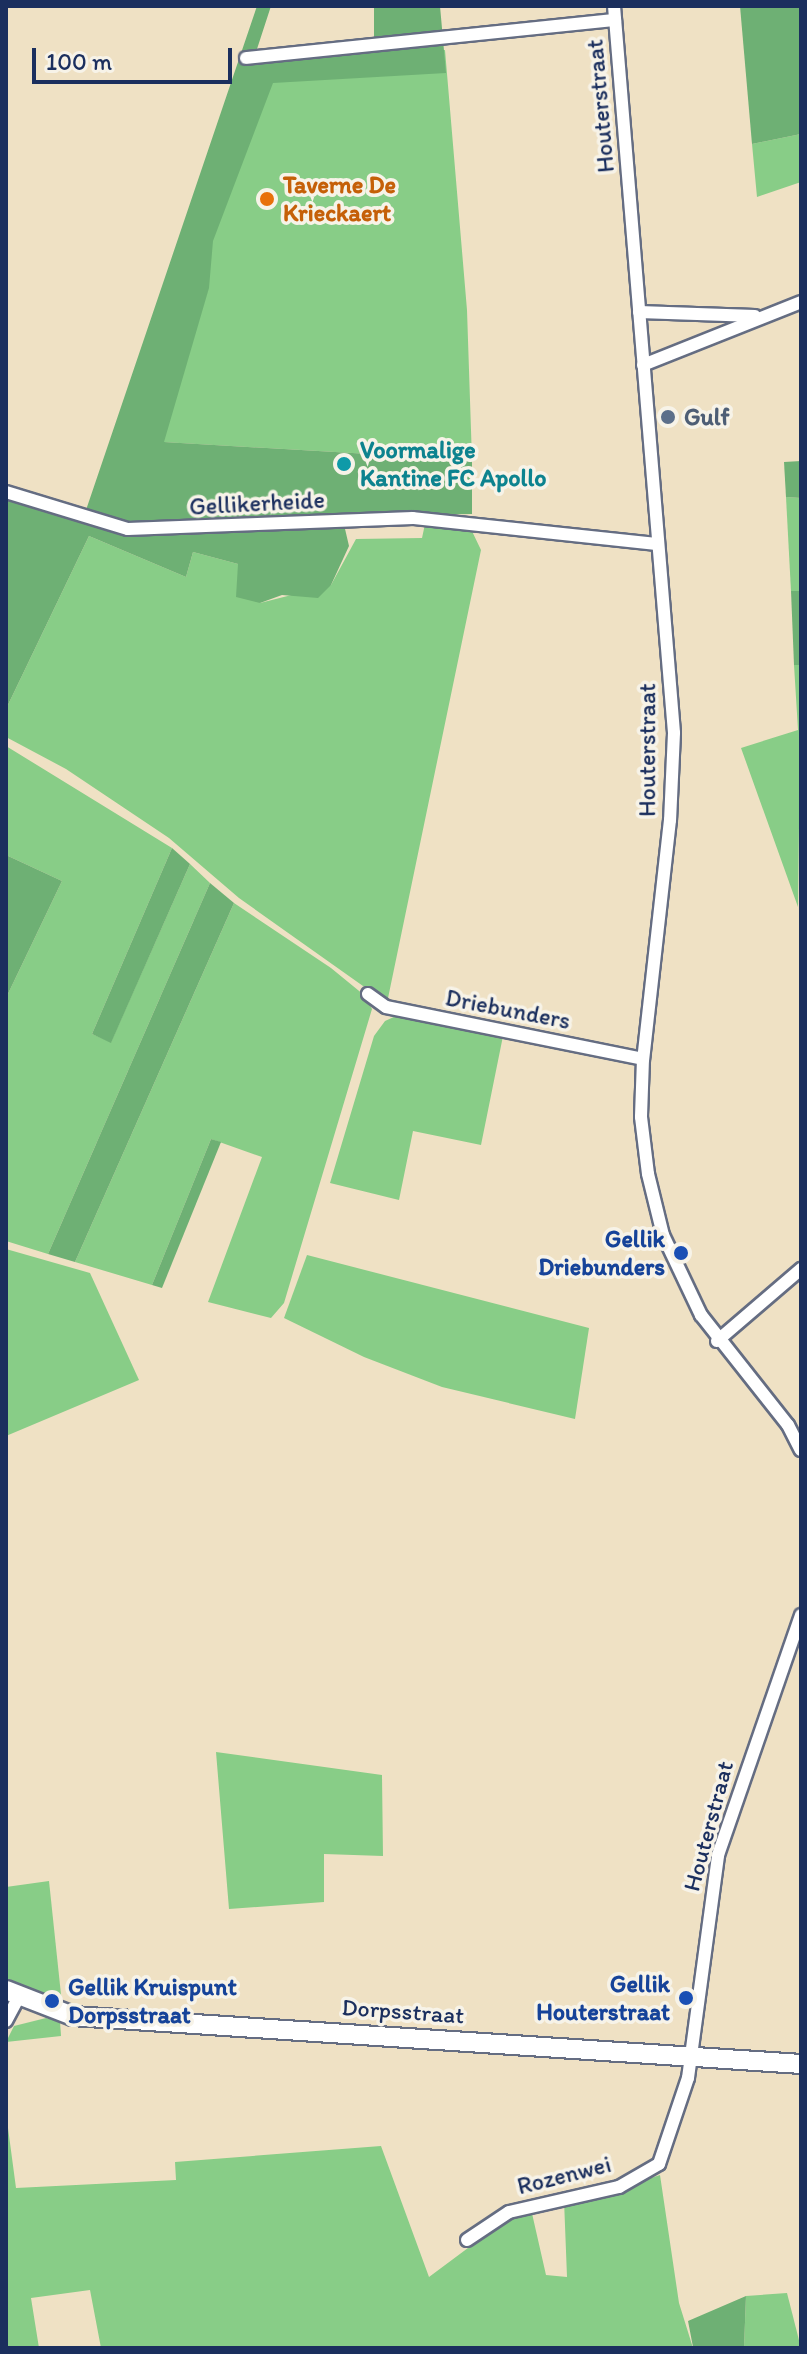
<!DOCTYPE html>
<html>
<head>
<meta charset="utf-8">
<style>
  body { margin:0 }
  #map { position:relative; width:807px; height:2354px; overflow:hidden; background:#efe1c4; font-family:Itim,sans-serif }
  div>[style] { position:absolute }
  .green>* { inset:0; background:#88cd87 }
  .forest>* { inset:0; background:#6eb074 }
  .roads { filter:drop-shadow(2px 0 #656d82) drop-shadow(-2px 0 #656d82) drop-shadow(0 2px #656d82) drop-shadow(0 -2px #656d82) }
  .street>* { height:12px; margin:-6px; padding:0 6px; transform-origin:6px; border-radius:6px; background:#fff }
  .secondary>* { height:18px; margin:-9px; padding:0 9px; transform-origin:9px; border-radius:9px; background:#fff }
  .dots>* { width:22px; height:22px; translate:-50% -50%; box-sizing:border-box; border:4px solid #f7f3e8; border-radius:50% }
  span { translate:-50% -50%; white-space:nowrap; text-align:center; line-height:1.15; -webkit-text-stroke:7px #f7f3e8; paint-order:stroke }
  .street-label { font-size:24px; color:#1b2f5e }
  .food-label { font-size:24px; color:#c56008; font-weight:700 }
  .left { translate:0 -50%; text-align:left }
  .service-label { font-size:24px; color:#4e5e75; font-weight:700 }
  .culture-label { font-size:24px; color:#0d838f; font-weight:700 }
  .transit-label { font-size:24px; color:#164399; font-weight:700 }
  .right { translate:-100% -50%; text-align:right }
  .frame { position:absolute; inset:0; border:8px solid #1b2f5e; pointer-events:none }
  .scale { position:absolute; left:32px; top:48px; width:200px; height:36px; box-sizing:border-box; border:4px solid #1b2f5e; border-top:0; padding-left:10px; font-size:24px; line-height:28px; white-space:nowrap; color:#1b2f5e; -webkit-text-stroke:6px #f7f3e8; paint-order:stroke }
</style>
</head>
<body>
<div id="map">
  <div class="green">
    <i style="clip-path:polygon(445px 50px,467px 310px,472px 460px,163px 442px,208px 289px,179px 280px,249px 72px)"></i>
    <i style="clip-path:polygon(801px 134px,801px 182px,757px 197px,752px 144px)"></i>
    <i style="clip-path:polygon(786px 497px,801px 498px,801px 591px,791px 591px)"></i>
    <i style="clip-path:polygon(425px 524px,470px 527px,481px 550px,387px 1003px,239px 898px,169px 838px,66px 769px,6px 737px,6px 709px,89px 536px,186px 577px,193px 552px,238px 564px,260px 603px,331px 585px,356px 539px,422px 538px)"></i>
    <i style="clip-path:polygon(794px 665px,801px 665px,798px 907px,741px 748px,798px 730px)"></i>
    <i style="clip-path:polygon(6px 746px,172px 848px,92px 1034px,111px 1042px,190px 864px,210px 883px,48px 1254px,6px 1241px,6px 998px,62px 881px,6px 855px)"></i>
    <i style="clip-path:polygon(234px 903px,331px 968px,364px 995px,372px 1009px,284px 1303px,271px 1318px,208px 1302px,262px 1157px,211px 1139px,152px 1285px,75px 1262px)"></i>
    <i style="clip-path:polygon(396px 1016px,503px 1036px,481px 1145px,413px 1131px,399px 1200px,330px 1183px,374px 1036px,385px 1021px)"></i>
    <i style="clip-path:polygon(6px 1249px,90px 1273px,139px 1380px,6px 1436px)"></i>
    <i style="clip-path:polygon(307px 1255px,589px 1328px,575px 1419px,442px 1387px,364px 1357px,284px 1318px)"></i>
    <i style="clip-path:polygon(216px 1752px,382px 1775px,383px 1856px,324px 1854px,324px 1902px,229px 1909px)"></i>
    <i style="clip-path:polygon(49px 1881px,62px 2004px,6px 1982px,6px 1887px)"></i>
    <i style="clip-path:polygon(46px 2018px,60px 2021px,61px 2036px,6px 2042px,14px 2026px)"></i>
    <i style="clip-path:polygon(6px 2113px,16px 2188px,176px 2180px,175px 2162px,381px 2146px,429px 2277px,515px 2213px,531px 2209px,546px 2275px,567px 2277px,564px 2200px,600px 2195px,660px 2175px,679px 2303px,693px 2348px,101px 2348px,90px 2290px,31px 2298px,39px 2348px,6px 2348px)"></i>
    <i style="clip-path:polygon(787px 2293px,801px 2348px,744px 2348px,746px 2296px)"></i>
  </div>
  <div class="forest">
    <i style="clip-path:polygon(257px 6px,271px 6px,257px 49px,374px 40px,374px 6px,440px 6px,446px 73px,273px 83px,213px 241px,209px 288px,164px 442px,472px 460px,472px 514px,342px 516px,349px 546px,331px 585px,318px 598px,282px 595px,260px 603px,236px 597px,238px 564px,193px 552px,186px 577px,89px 536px,6px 709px,6px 487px,85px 513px)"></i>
    <i style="clip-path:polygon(740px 6px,801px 6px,801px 134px,752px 144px)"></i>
    <i style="clip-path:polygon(801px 461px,801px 498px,786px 497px,784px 462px)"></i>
    <i style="clip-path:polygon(791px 591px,801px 591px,801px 665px,794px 665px)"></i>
    <i style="clip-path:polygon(172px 848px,190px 864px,111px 1043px,92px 1034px)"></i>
    <i style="clip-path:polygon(6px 855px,62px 881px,6px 998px)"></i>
    <i style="clip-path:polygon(210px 883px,234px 903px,75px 1262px,48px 1254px)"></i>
    <i style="clip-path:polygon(211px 1139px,221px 1142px,162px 1288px,152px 1285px)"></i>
    <i style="clip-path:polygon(746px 2296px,744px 2348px,684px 2348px,693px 2347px,688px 2321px)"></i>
  </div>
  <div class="roads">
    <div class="street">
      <i style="left:614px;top:6px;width:729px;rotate:85.28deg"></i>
      <i style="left:674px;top:733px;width:87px;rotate:92.6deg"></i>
      <i style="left:670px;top:820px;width:241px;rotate:96.4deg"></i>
      <i style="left:643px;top:1059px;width:58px;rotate:92deg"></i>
      <i style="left:641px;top:1117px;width:57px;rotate:83deg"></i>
      <i style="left:648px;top:1174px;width:63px;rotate:76.2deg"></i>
      <i style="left:663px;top:1235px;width:89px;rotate:64.6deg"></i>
      <i style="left:701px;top:1315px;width:140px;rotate:51.7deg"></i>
      <i style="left:788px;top:1425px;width:28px;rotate:63deg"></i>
      <i style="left:246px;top:58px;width:371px;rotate:-5.9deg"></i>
      <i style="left:639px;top:312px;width:116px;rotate:2deg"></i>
      <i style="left:643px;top:365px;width:170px;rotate:-21.7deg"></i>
      <i style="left:6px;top:492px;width:127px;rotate:16.9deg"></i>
      <i style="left:128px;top:529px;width:285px;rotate:-2.2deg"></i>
      <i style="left:413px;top:518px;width:246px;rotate:6.1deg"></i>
      <i style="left:368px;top:994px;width:22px;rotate:36deg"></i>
      <i style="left:386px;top:1007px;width:262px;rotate:11.4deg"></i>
      <i style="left:717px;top:1341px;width:111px;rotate:-40.6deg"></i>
      <i style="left:6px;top:2021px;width:27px;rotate:-62deg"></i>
      <i style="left:467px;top:2240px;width:50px;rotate:-33.7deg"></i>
      <i style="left:509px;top:2212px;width:113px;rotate:-12.8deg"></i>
      <i style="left:619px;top:2187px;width:46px;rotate:-29.9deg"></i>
      <i style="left:659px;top:2164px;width:91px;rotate:-71.4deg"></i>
      <i style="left:688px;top:2078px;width:225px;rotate:-82.3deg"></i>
      <i style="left:718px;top:1855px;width:254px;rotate:-70.9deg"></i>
    </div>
    <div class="secondary">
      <i style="left:6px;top:1990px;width:72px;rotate:21.2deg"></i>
      <i style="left:73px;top:2016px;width:730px;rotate:3.77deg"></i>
    </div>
  </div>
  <div class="dots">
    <i style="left:267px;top:199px;background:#e8710a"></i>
    <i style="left:668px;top:417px;background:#5c6f8a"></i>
    <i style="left:344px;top:464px;background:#0f9aa8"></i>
    <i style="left:681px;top:1253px;background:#1a4fb4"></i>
    <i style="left:686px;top:1998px;background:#1a4fb4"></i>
    <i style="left:52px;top:2001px;background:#1a4fb4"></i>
  </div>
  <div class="street-label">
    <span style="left:600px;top:106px;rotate:-95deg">Houterstraat</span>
    <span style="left:257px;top:503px;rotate:-3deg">Gellikerheide</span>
    <span style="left:647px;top:750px;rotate:-90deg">Houterstraat</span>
    <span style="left:508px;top:1009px;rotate:11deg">Driebunders</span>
    <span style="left:708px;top:1826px;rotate:-75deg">Houterstraat</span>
    <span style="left:403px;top:2011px;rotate:4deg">Dorpsstraat</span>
    <span style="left:564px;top:2175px;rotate:-14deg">Rozenwei</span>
  </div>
  <div class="food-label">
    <span class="left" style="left:283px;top:199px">Taverne De<br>Krieckaert</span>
  </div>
  <div class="service-label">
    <span class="left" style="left:684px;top:417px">Gulf</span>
  </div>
  <div class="culture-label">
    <span class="left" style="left:360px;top:464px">Voormalige<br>Kantine FC Apollo</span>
  </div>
  <div class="transit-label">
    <span class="right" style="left:665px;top:1253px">Gellik<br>Driebunders</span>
    <span class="right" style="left:670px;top:1998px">Gellik<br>Houterstraat</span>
    <span class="left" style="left:68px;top:2001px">Gellik Kruispunt<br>Dorpsstraat</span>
  </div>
  <div class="frame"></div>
  <div class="scale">100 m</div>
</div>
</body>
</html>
